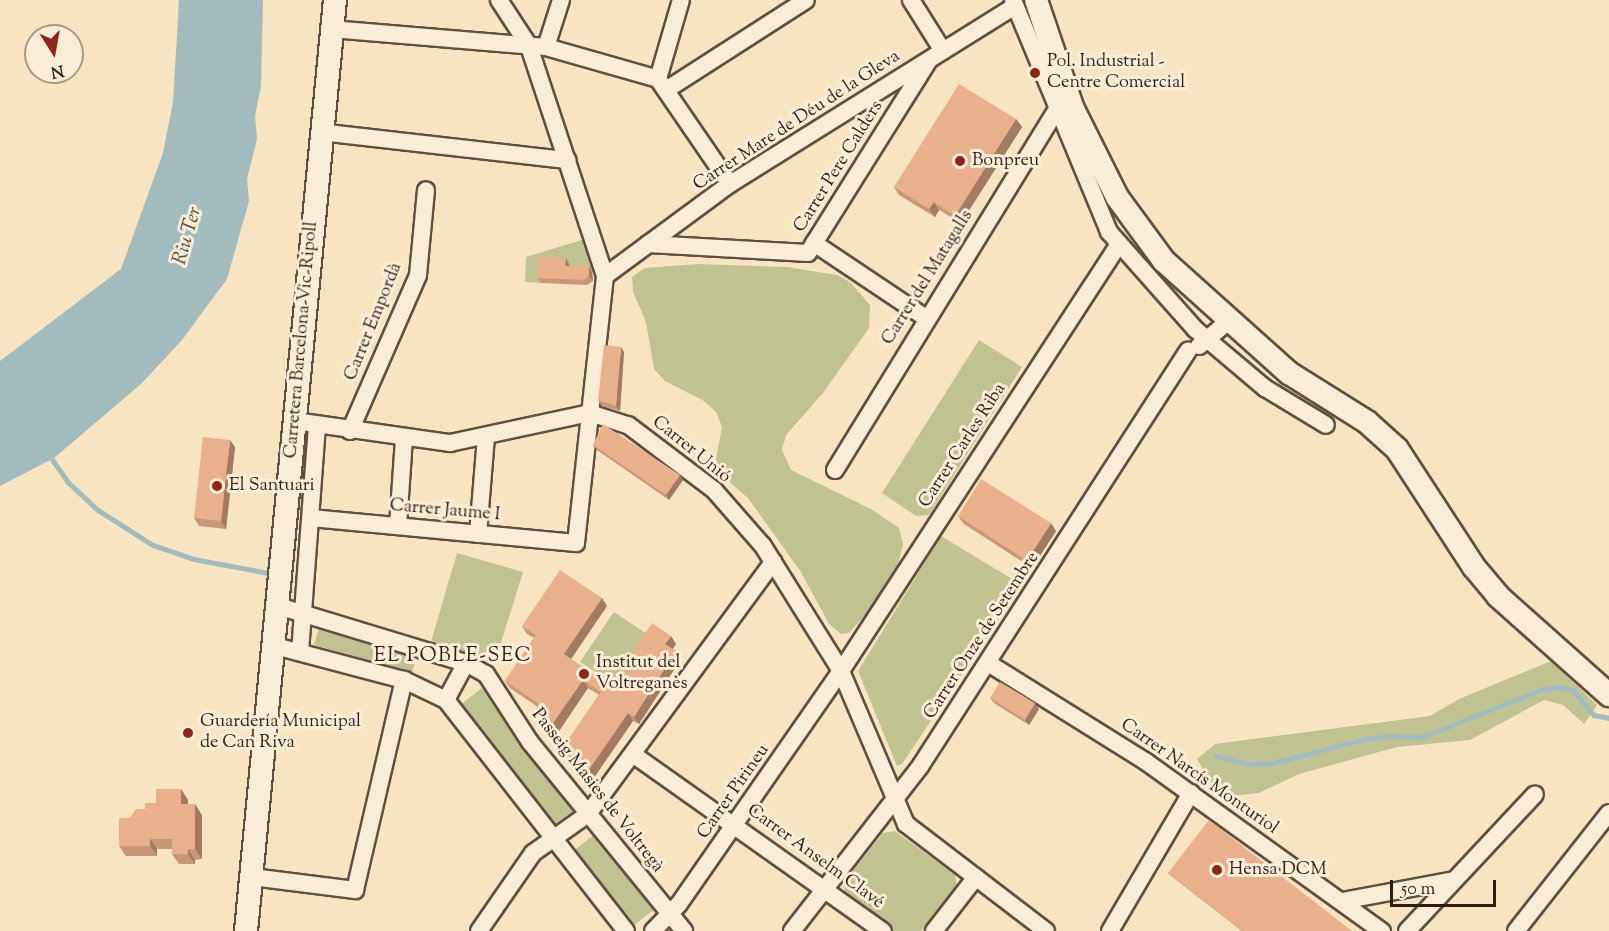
<!DOCTYPE html>
<html>
<head>
<meta charset="utf-8">
<style>
  body { margin:0 }
  #map { position:relative; width:1609px; height:931px; overflow:hidden; background:#f8e4c1; font-family:"Sorts Mill Goudy",serif }
  div>[style] { position:absolute }
  .green>* { inset:0; background:#c0c391 }
  .water>* { inset:0; background:#a2bcbd }
  .stream>* { height:4.5px; margin:-2.25px; padding:0 2.25px; transform-origin:2.25px; border-radius:2.25px; background:#a2bcbd }
  .roads { filter:drop-shadow(2px 0 #604f40) drop-shadow(-2px 0 #604f40) drop-shadow(0 2px #604f40) drop-shadow(0 -2px #604f40) }
  .street>* { height:16px; margin:-8px; padding:0 8px; transform-origin:8px; border-radius:8px; background:#faedd7 }
  .secondary>* { height:22px; margin:-11px; padding:0 11px; transform-origin:11px; border-radius:11px; background:#faedd7 }
  .wall>* { inset:0; background:#c89778 }
  .shaded-wall>* { inset:0; background:#a27b62 }
  .building>* { inset:0; background:#e8b08c }
  .dots>* { width:16px; height:16px; translate:-50% -50%; box-sizing:border-box; border:3px solid #faedd7; border-radius:50% }
  span { translate:-50% -50%; white-space:nowrap; text-align:center; line-height:1.15; -webkit-text-stroke:6px #faedd7; paint-order:stroke }
  .poi-label { font-size:18px; color:#2e1d15 }
  .left { translate:0 -50%; text-align:left }
  .street-label { font-size:18px; color:#2e1d15 }
  .water-label { font-size:20px; color:#514d47; font-style:italic }
  .neighbourhood-label { font-size:20px; color:#2e1d15; letter-spacing:1.5px }
  .north { position:absolute; left:24px; top:24px; width:60px; height:60px; box-sizing:border-box; background:#faedd7; border:2px solid #a89a89; border-radius:50%; rotate:169deg; font-size:16px; font-weight:700; line-height:24px; text-align:center; color:#2e1d15 }
  .north::after { content:''; display:block; margin:auto; width:21px; height:27px; background:#8f2418; clip-path:polygon(50% 0,100% 100%,50% 72%,0 100%) }
  .scale { position:absolute; left:1390px; top:880px; width:106px; height:27px; box-sizing:border-box; border:3px solid #2e1d15; border-top:0; padding-left:8px; font-size:18px; line-height:21px; white-space:nowrap; color:#2e1d15; -webkit-text-stroke:4px #faedd7; paint-order:stroke }
</style>
</head>
<body>
<div id="map">
  <div class="green">
    <i style="clip-path:polygon(585px 239px,594px 272px,569px 271px,542px 262px,541px 283px,525px 282px,526px 257px)"></i>
    <i style="clip-path:polygon(698px 264px,787px 267px,837px 275px,850px 282px,870px 305px,869px 328px,823px 393px,786px 435px,782px 450px,791px 470px,871px 509px,899px 528px,903px 544px,898px 566px,884px 594px,849px 633px,841px 634px,829px 624px,801px 572px,748px 498px,720px 474px,716px 459px,722px 427px,716px 412px,704px 401px,665px 381px,654px 369px,646px 322px,633px 292px,632px 277px,645px 268px)"></i>
    <i style="clip-path:polygon(979px 340px,1022px 367px,929px 515px,916px 516px,882px 493px)"></i>
    <i style="clip-path:polygon(941px 536px,1022px 585px,902px 764px,897px 766px,858px 671px)"></i>
    <i style="clip-path:polygon(457px 553px,523px 572px,495px 662px,431px 642px)"></i>
    <i style="clip-path:polygon(614px 612px,650px 636px,617px 686px,580px 662px)"></i>
    <i style="clip-path:polygon(320px 625px,418px 653px,412px 672px,314px 645px)"></i>
    <i style="clip-path:polygon(1551px 661px,1597px 705px,1584px 724px,1563px 705px,1544px 700px,1470px 740px,1397px 747px,1299px 774px,1259px 793px,1232px 796px,1210px 782px,1197px 759px,1215px 744px,1430px 716px,1459px 699px)"></i>
    <i style="clip-path:polygon(482px 688px,573px 811px,550px 827px,460px 705px)"></i>
    <i style="clip-path:polygon(895px 831px,955px 875px,957px 888px,921px 931px,892px 931px,845px 895px,844px 882px,883px 833px)"></i>
    <i style="clip-path:polygon(595px 834px,654px 910px,630px 928px,572px 852px)"></i>
  </div>
  <div class="water">
    <i style="clip-path:polygon(179px 0,263px 0,261px 86px,255px 116px,257px 139px,247px 179px,249px 201px,227px 279px,182px 340px,141px 384px,54px 458px,0 486px,0 361px,121px 269px,163px 153px,173px 102px)"></i>
  </div>
  <div class="stream">
    <i style="left:50px;top:456px;width:32px;rotate:55deg"></i>
    <i style="left:68px;top:482px;width:41px;rotate:43deg"></i>
    <i style="left:98px;top:510px;width:65px;rotate:32.5deg"></i>
    <i style="left:153px;top:545px;width:43px;rotate:18.9deg"></i>
    <i style="left:194px;top:559px;width:76px;rotate:10.6deg"></i>
    <i style="left:1216px;top:756px;width:34px;rotate:14deg"></i>
    <i style="left:1249px;top:764px;width:24px;rotate:-2deg"></i>
    <i style="left:1273px;top:763px;width:91px;rotate:-14.6deg"></i>
    <i style="left:1361px;top:740px;width:28px;rotate:-8deg"></i>
    <i style="left:1389px;top:736px;width:33px;rotate:2deg"></i>
    <i style="left:1422px;top:737px;width:127px;rotate:-21.7deg"></i>
    <i style="left:1540px;top:690px;width:20px;rotate:-9deg"></i>
    <i style="left:1560px;top:687px;width:13px;rotate:13deg"></i>
    <i style="left:1573px;top:690px;width:33px;rotate:50deg"></i>
    <i style="left:1594px;top:715px;width:15px;rotate:11deg"></i>
  </div>
  <div class="roads">
    <div class="street">
      <i style="left:911px;top:0;width:60px;rotate:57.9deg"></i>
      <i style="left:1013px;top:0;width:251px;rotate:67.5deg"></i>
      <i style="left:1109px;top:232px;width:130px;rotate:48.4deg"></i>
      <i style="left:1195px;top:329px;width:92px;rotate:40.1deg"></i>
      <i style="left:1265px;top:388px;width:71px;rotate:31.2deg"></i>
      <i style="left:331px;top:29px;width:216px;rotate:4.8deg"></i>
      <i style="left:546px;top:47px;width:116px;rotate:15.9deg"></i>
      <i style="left:658px;top:79px;width:127px;rotate:55.6deg"></i>
      <i style="left:546px;top:47px;width:49px;rotate:-72.3deg"></i>
      <i style="left:658px;top:79px;width:82px;rotate:-73.8deg"></i>
      <i style="left:666px;top:90px;width:166px;rotate:-32.7deg"></i>
      <i style="left:320px;top:132px;width:249px;rotate:6.5deg"></i>
      <i style="left:814px;top:243px;width:135px;rotate:33.8deg"></i>
      <i style="left:648px;top:244px;width:160px;rotate:3.2deg"></i>
      <i style="left:808px;top:253px;width:226px;rotate:-57.9deg"></i>
      <i style="left:605px;top:276px;width:155px;rotate:-36.4deg"></i>
      <i style="left:730px;top:184px;width:336px;rotate:-32deg"></i>
      <i style="left:1199px;top:346px;width:39px;rotate:-40deg"></i>
      <i style="left:295px;top:421px;width:157px;rotate:8.1deg"></i>
      <i style="left:450px;top:443px;width:143px;rotate:-12.1deg"></i>
      <i style="left:590px;top:413px;width:40px;rotate:18deg"></i>
      <i style="left:628px;top:425px;width:108px;rotate:37.1deg"></i>
      <i style="left:714px;top:490px;width:74px;rotate:48.8deg"></i>
      <i style="left:763px;top:546px;width:147px;rotate:58deg"></i>
      <i style="left:841px;top:671px;width:166px;rotate:67deg"></i>
      <i style="left:906px;top:824px;width:176px;rotate:37.4deg"></i>
      <i style="left:350px;top:431px;width:170px;rotate:-66.4deg"></i>
      <i style="left:418px;top:275px;width:85px;rotate:-84.6deg"></i>
      <i style="left:835px;top:470px;width:425px;rotate:-58.4deg"></i>
      <i style="left:311px;top:518px;width:266px;rotate:5.4deg"></i>
      <i style="left:576px;top:543px;width:269px;rotate:-83.8deg"></i>
      <i style="left:605px;top:276px;width:242px;rotate:-108.3deg"></i>
      <i style="left:529px;top:46px;width:55px;rotate:-123.1deg"></i>
      <i style="left:398px;top:526px;width:89px;rotate:-86.1deg"></i>
      <i style="left:478px;top:534px;width:98px;rotate:-85.3deg"></i>
      <i style="left:278px;top:606px;width:196px;rotate:16.9deg"></i>
      <i style="left:466px;top:663px;width:23px;rotate:29deg"></i>
      <i style="left:486px;top:674px;width:81px;rotate:57.1deg"></i>
      <i style="left:530px;top:742px;width:244px;rotate:50.8deg"></i>
      <i style="left:275px;top:646px;width:133px;rotate:14.8deg"></i>
      <i style="left:404px;top:680px;width:47px;rotate:25.5deg"></i>
      <i style="left:446px;top:700px;width:293px;rotate:52.1deg"></i>
      <i style="left:300px;top:652px;width:228px;rotate:-85.7deg"></i>
      <i style="left:988px;top:663px;width:185px;rotate:32deg"></i>
      <i style="left:1145px;top:761px;width:292px;rotate:35.7deg"></i>
      <i style="left:446px;top:700px;width:42px;rotate:-61.6deg"></i>
      <i style="left:634px;top:755px;width:305px;rotate:35.3deg"></i>
      <i style="left:252px;top:877px;width:104px;rotate:7.2deg"></i>
      <i style="left:355px;top:890px;width:216px;rotate:-76.9deg"></i>
      <i style="left:1342px;top:901px;width:114px;rotate:-10.6deg"></i>
      <i style="left:479px;top:931px;width:95px;rotate:-55.3deg"></i>
      <i style="left:533px;top:853px;width:67px;rotate:-35.3deg"></i>
      <i style="left:588px;top:814px;width:313px;rotate:-53.7deg"></i>
      <i style="left:653px;top:931px;width:37px;rotate:-46deg"></i>
      <i style="left:679px;top:904px;width:284px;rotate:-55.2deg"></i>
      <i style="left:841px;top:671px;width:510px;rotate:-56.93deg"></i>
      <i style="left:792px;top:931px;width:210px;rotate:-52.1deg"></i>
      <i style="left:921px;top:765px;width:493px;rotate:-57.2deg"></i>
      <i style="left:934px;top:931px;width:68px;rotate:-52.1deg"></i>
      <i style="left:1110px;top:931px;width:160px;rotate:-59.6deg"></i>
      <i style="left:1407px;top:931px;width:187px;rotate:-46.9deg"></i>
      <i style="left:1516px;top:931px;width:150px;rotate:-51.8deg"></i>
    </div>
    <div class="secondary">
      <i style="left:1036px;top:0;width:115px;rotate:71.3deg"></i>
      <i style="left:1073px;top:109px;width:98px;rotate:63.4deg"></i>
      <i style="left:1117px;top:197px;width:79px;rotate:53.7deg"></i>
      <i style="left:1164px;top:261px;width:168px;rotate:41.9deg"></i>
      <i style="left:1289px;top:373px;width:92px;rotate:32.1deg"></i>
      <i style="left:1367px;top:422px;width:40px;rotate:42deg"></i>
      <i style="left:1397px;top:449px;width:141px;rotate:56.9deg"></i>
      <i style="left:1474px;top:567px;width:38px;rotate:50deg"></i>
      <i style="left:1498px;top:596px;width:149px;rotate:41.7deg"></i>
      <i style="left:246px;top:931px;width:935px;rotate:-84.54deg"></i>
    </div>
  </div>
  <div class="wall">
    <i style="clip-path:polygon(1016px 119px,1022px 127px,961px 223px,939px 210px,935px 217px,899px 195px,894px 187px)"></i>
    <i style="clip-path:polygon(569px 264px,569px 266px,592px 272px,593px 281px,587px 285px,541px 283px,537px 278px)"></i>
    <i style="clip-path:polygon(624px 352px,620px 411px,602px 406px,598px 400px)"></i>
    <i style="clip-path:polygon(593px 445px,683px 480px,669px 500px,597px 450px)"></i>
    <i style="clip-path:polygon(235px 447px,226px 529px,199px 526px,194px 518px)"></i>
    <i style="clip-path:polygon(958px 516px,1056px 531px,1032px 568px,964px 524px)"></i>
    <i style="clip-path:polygon(607px 606px,571px 659px,610px 686px,676px 644px,673px 649px,676px 651px,681px 659px,639px 724px,633px 721px,591px 782px,580px 774px,574px 766px,576px 764px,567px 758px,561px 750px,599px 695px,588px 688px,557px 734px,538px 722px,533px 714px,538px 707px,510px 688px,505px 681px,534px 638px,527px 634px,522px 626px)"></i>
    <i style="clip-path:polygon(990px 698px,1039px 709px,1029px 725px,994px 703px)"></i>
    <i style="clip-path:polygon(181px 789px,188px 800px,188px 804px,202px 815px,202px 859px,195px 860px,195px 864px,179px 864px,172px 854px,172px 849px,157px 849px,157px 856px,126px 856px,119px 846px,130px 818px)"></i>
    <i style="clip-path:polygon(1168px 873px,1352px 931px,1242px 931px,1170px 875px)"></i>
  </div>
  <div class="shaded-wall">
    <i style="clip-path:polygon(1016px 119px,1022px 127px,961px 223px,955px 216px)"></i>
    <i style="clip-path:polygon(934px 202px,939px 210px,935px 217px,929px 209px)"></i>
    <i style="clip-path:polygon(566px 258px,569px 264px,569px 271px,565px 266px)"></i>
    <i style="clip-path:polygon(589px 266px,592px 272px,593px 281px,589px 276px)"></i>
    <i style="clip-path:polygon(621px 347px,624px 352px,620px 411px,616px 406px)"></i>
    <i style="clip-path:polygon(230px 440px,235px 447px,226px 529px,221px 521px)"></i>
    <i style="clip-path:polygon(680px 475px,683px 480px,669px 500px,666px 495px)"></i>
    <i style="clip-path:polygon(1051px 523px,1056px 531px,1032px 568px,1027px 561px)"></i>
    <i style="clip-path:polygon(602px 598px,607px 606px,569px 662px,564px 654px)"></i>
    <i style="clip-path:polygon(671px 636px,676px 644px,671px 651px,665px 644px)"></i>
    <i style="clip-path:polygon(676px 651px,681px 659px,639px 724px,634px 717px)"></i>
    <i style="clip-path:polygon(583px 680px,588px 688px,557px 734px,551px 726px)"></i>
    <i style="clip-path:polygon(1035px 703px,1039px 709px,1029px 725px,1025px 720px)"></i>
    <i style="clip-path:polygon(628px 713px,633px 721px,591px 782px,586px 774px)"></i>
    <i style="clip-path:polygon(181px 789px,188px 800px,188px 815px,181px 804px)"></i>
    <i style="clip-path:polygon(195px 804px,202px 815px,202px 859px,195px 849px)"></i>
    <i style="clip-path:polygon(150px 839px,157px 849px,157px 856px,150px 846px)"></i>
    <i style="clip-path:polygon(188px 849px,195px 860px,195px 864px,188px 854px)"></i>
  </div>
  <div class="building">
    <i style="clip-path:polygon(959px 84px,1016px 119px,955px 216px,934px 202px,929px 209px,894px 187px)"></i>
    <i style="clip-path:polygon(538px 257px,566px 258px,565px 266px,589px 266px,589px 276px,583px 280px,537px 278px)"></i>
    <i style="clip-path:polygon(604px 345px,621px 347px,616px 406px,598px 400px)"></i>
    <i style="clip-path:polygon(603px 424px,680px 475px,666px 495px,593px 445px)"></i>
    <i style="clip-path:polygon(203px 437px,230px 440px,221px 521px,194px 518px)"></i>
    <i style="clip-path:polygon(981px 479px,1051px 523px,1027px 561px,958px 516px)"></i>
    <i style="clip-path:polygon(560px 570px,602px 598px,564px 654px,610px 686px,652px 623px,671px 636px,665px 644px,676px 651px,634px 717px,628px 713px,586px 774px,574px 766px,578px 761px,561px 750px,601px 692px,583px 680px,551px 726px,533px 714px,539px 704px,505px 681px,536px 635px,522px 626px)"></i>
    <i style="clip-path:polygon(1000px 682px,1035px 703px,1025px 720px,990px 698px)"></i>
    <i style="clip-path:polygon(156px 789px,181px 789px,181px 804px,195px 804px,195px 849px,188px 849px,188px 854px,172px 854px,172px 839px,150px 839px,150px 846px,119px 846px,119px 818px,130px 818px,136px 809px,145px 809px,145px 803px,156px 803px)"></i>
    <i style="clip-path:polygon(1209px 820px,1352px 931px,1243px 931px,1168px 873px)"></i>
  </div>
  <div class="dots">
    <i style="left:1035px;top:73px;background:#8f2418"></i>
    <i style="left:960px;top:161px;background:#8f2418"></i>
    <i style="left:217px;top:486px;background:#8f2418"></i>
    <i style="left:584px;top:674px;background:#8f2418"></i>
    <i style="left:188px;top:733px;background:#8f2418"></i>
    <i style="left:1217px;top:870px;background:#8f2418"></i>
  </div>
  <div class="poi-label">
    <span class="left" style="left:1047px;top:73px">Pol. Industrial -<br>Centre Comercial</span>
    <span class="left" style="left:972px;top:161px">Bonpreu</span>
    <span class="left" style="left:229px;top:486px">El Santuari</span>
    <span class="left" style="left:596px;top:674px">Institut del<br>Voltreganès</span>
    <span class="left" style="left:200px;top:733px">Guardería Municipal<br>de Can Riva</span>
    <span class="left" style="left:1229px;top:870px">Hensa DCM</span>
  </div>
  <div class="street-label">
    <span style="left:797px;top:121px;rotate:-33deg">Carrer Mare de Déu de la Gleva</span>
    <span style="left:839px;top:167px;rotate:-58deg">Carrer Pere Calders</span>
    <span style="left:928px;top:278px;rotate:-58deg">Carrer del Matagalls</span>
    <span style="left:374px;top:322px;rotate:-68deg">Carrer Empordà</span>
    <span style="left:302px;top:340px;rotate:-85deg">Carretera Barcelona-Vic-Ripoll</span>
    <span style="left:963px;top:446px;rotate:-57deg">Carrer Carles Riba</span>
    <span style="left:691px;top:450px;rotate:39deg">Carrer Unió</span>
    <span style="left:445px;top:511px;rotate:5deg">Carrer Jaume I</span>
    <span style="left:982px;top:636px;rotate:-57deg">Carrer Onze de Setembre</span>
    <span style="left:1199px;top:777px;rotate:35deg">Carrer Narcís Monturiol</span>
    <span style="left:597px;top:791px;rotate:52deg">Passeig Masies de Voltregà</span>
    <span style="left:734px;top:792px;rotate:-55deg">Carrer Pirineu</span>
    <span style="left:815px;top:857px;rotate:36deg">Carrer Anselm Clavé</span>
  </div>
  <div class="water-label">
    <span style="left:188px;top:236px;rotate:-74deg">Riu Ter</span>
  </div>
  <div class="neighbourhood-label">
    <span style="left:453px;top:656px">EL POBLE-SEC</span>
  </div>
  <div class="north">N</div>
  <div class="scale">50 m</div>
</div>
</body>
</html>
